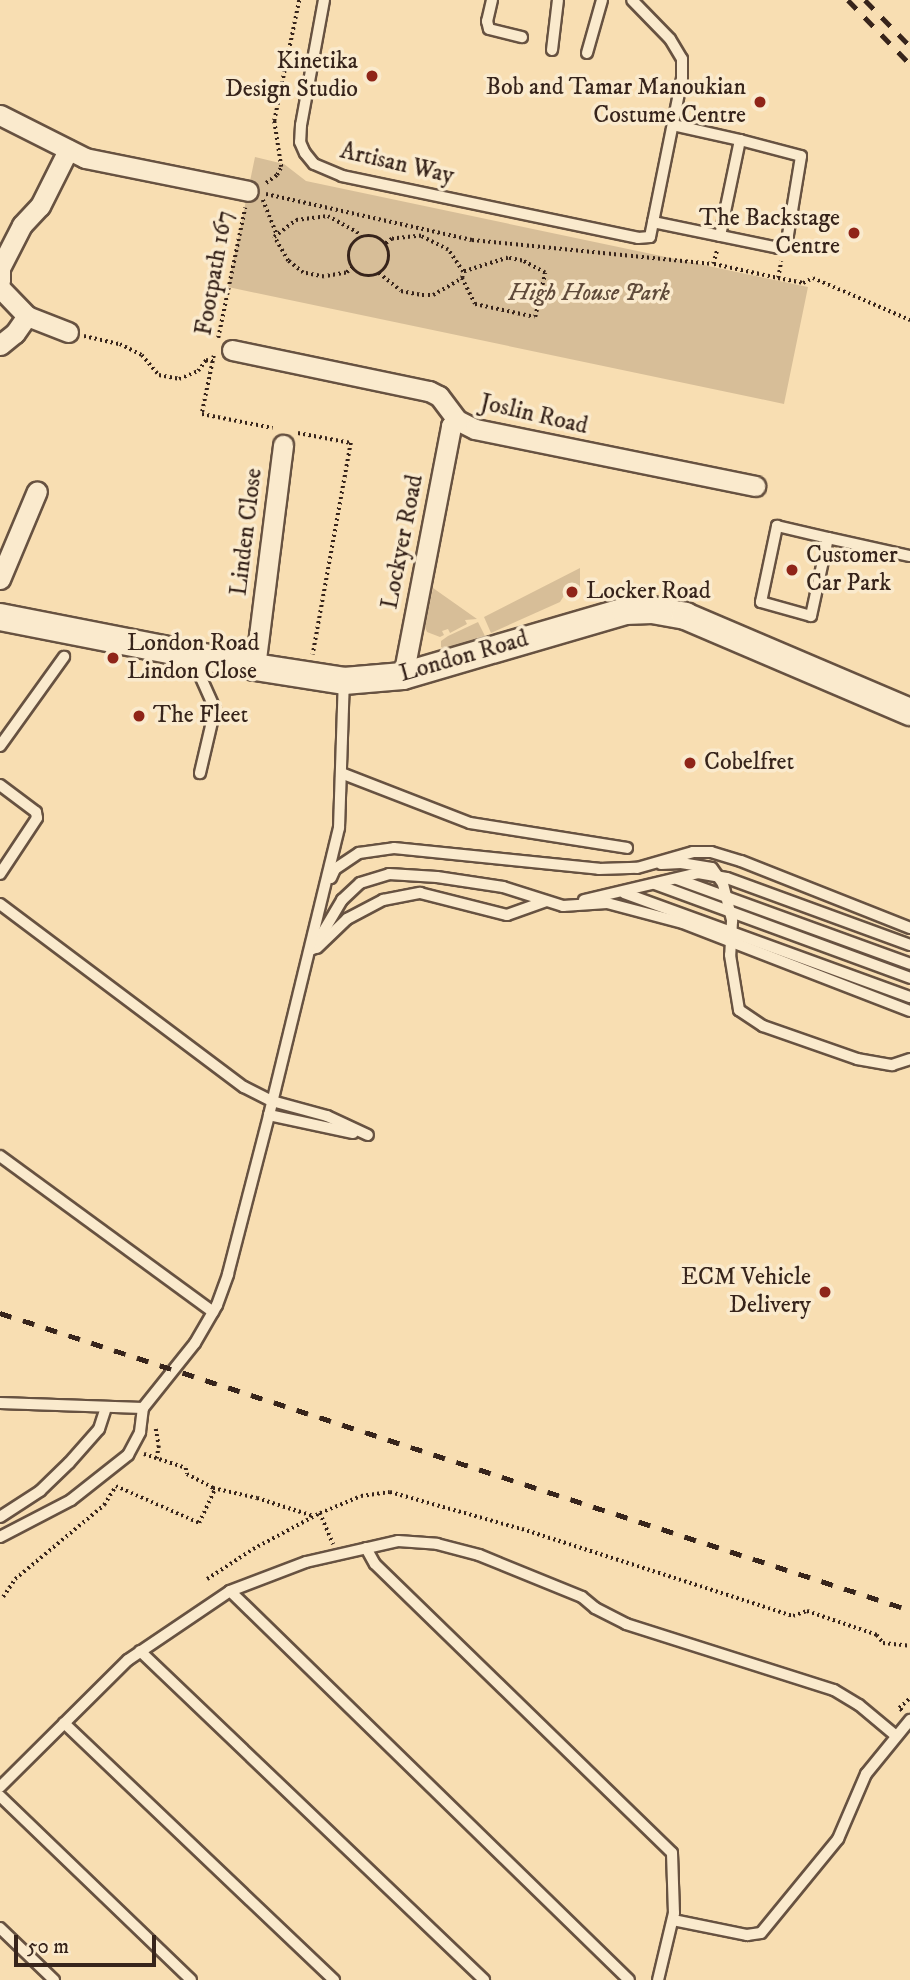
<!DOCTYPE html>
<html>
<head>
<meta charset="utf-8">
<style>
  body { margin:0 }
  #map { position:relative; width:910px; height:1980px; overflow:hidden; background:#f8deb2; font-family:"IM FELL DW Pica",serif }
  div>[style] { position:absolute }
  .green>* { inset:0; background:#d7be98 }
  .path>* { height:3.5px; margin-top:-1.75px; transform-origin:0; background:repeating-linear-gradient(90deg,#37241b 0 2px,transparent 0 5.5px) }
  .path>.ring { margin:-1.75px; padding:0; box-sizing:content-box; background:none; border:3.5px solid #37241b; border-radius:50% }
  .roads { filter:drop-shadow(2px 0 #675241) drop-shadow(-2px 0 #675241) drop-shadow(0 2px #675241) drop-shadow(0 -2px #675241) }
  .lane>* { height:10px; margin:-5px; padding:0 5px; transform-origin:5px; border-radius:5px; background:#faeacd }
  .street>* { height:19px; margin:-9.5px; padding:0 9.5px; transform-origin:9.5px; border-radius:9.5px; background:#faeacd }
  .secondary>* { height:26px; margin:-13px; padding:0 13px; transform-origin:13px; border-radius:13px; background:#faeacd }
  .rail>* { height:5px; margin-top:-2.5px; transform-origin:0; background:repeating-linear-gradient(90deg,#37241b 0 12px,transparent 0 24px) }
  .dots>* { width:19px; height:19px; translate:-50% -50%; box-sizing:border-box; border:4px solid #faeacd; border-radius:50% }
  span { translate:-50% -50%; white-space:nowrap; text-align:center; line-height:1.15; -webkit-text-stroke:7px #faeacd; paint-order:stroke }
  .poi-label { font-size:24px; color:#37241b }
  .right { translate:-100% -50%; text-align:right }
  .left { translate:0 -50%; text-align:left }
  .street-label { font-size:24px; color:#37241b }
  .park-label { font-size:24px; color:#5f4a3a; font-style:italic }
  .scale { position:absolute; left:14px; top:1935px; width:142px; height:32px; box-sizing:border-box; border:4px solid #37241b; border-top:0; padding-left:9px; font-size:21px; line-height:24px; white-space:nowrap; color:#37241b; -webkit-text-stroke:5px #faeacd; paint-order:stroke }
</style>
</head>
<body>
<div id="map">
  <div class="green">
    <i style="clip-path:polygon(255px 157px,284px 164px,306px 181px,808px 287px,784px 404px,228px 287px)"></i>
    <i style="clip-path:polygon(580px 568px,580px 587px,565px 594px,560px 602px,491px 633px,484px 617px)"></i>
    <i style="clip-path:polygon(433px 588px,477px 619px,465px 620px,467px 624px,450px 633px,448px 629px,442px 631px,444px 635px,440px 637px,427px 632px,425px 627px)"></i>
    <i style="clip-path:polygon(478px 622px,485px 636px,447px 651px,441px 647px,441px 641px,448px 636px)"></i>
  </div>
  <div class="path">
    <i style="left:266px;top:183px;width:14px;rotate:-36deg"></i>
    <i style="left:277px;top:175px;width:9px;rotate:-63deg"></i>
    <i style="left:281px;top:167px;width:47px;rotate:-98.7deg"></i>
    <i style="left:274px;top:121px;width:124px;rotate:-78.3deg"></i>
    <i style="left:266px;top:194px;width:211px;rotate:12.6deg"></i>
    <i style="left:472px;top:240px;width:242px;rotate:5.7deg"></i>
    <i style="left:713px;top:264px;width:15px;rotate:-74deg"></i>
    <i style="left:263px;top:200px;width:37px;rotate:68deg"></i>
    <i class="ring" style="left:349px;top:236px;width:36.5px;height:36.5px"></i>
    <i style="left:714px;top:264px;width:66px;rotate:12.3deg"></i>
    <i style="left:778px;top:278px;width:17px;rotate:-80deg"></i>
    <i style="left:353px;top:268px;width:9px;rotate:144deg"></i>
    <i style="left:346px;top:273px;width:22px;rotate:170deg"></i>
    <i style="left:324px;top:277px;width:21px;rotate:-169deg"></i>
    <i style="left:303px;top:273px;width:19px;rotate:-141deg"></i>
    <i style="left:288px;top:261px;width:28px;rotate:-120deg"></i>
    <i style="left:274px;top:237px;width:28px;rotate:-38deg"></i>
    <i style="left:296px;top:220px;width:32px;rotate:-7deg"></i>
    <i style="left:328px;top:216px;width:33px;rotate:29deg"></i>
    <i style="left:357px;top:232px;width:7px;rotate:56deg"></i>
    <i style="left:379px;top:273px;width:28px;rotate:39deg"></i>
    <i style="left:401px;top:291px;width:21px;rotate:11deg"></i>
    <i style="left:422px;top:295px;width:11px"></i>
    <i style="left:433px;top:295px;width:34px;rotate:-30deg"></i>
    <i style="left:462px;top:278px;width:6px;rotate:-81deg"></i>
    <i style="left:463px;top:272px;width:27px;rotate:-124deg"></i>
    <i style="left:448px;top:250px;width:30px;rotate:-153deg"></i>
    <i style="left:421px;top:236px;width:29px;rotate:174deg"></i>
    <i style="left:392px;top:239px;width:9px;rotate:144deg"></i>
    <i style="left:462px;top:278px;width:29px;rotate:63deg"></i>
    <i style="left:475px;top:304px;width:61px;rotate:12.2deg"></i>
    <i style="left:535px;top:317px;width:45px;rotate:-77.2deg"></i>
    <i style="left:545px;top:273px;width:26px;rotate:-152deg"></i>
    <i style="left:522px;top:261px;width:14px;rotate:-168deg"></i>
    <i style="left:508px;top:258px;width:47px;rotate:162.7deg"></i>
    <i style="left:778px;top:278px;width:25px;rotate:11deg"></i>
    <i style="left:803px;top:283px;width:11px;rotate:-27deg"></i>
    <i style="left:813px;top:278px;width:106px;rotate:23.4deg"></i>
    <i style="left:84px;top:336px;width:37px;rotate:13deg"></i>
    <i style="left:120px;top:344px;width:25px;rotate:27deg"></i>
    <i style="left:142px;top:355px;width:26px;rotate:50deg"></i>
    <i style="left:159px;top:375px;width:20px;rotate:11deg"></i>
    <i style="left:179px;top:379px;width:21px;rotate:-23deg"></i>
    <i style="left:198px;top:371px;width:14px;rotate:-54deg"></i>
    <i style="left:206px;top:360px;width:7px;rotate:8deg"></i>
    <i style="left:218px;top:338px;width:133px;rotate:-78.3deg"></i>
    <i style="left:214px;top:356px;width:59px;rotate:101.7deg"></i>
    <i style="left:202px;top:414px;width:72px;rotate:11.2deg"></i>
    <i style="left:298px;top:433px;width:54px;rotate:10.7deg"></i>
    <i style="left:351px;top:443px;width:215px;rotate:100.2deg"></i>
    <i style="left:156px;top:1429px;width:17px;rotate:80deg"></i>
    <i style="left:159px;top:1446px;width:13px;rotate:99deg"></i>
    <i style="left:144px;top:1454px;width:44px;rotate:18.4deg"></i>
    <i style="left:186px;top:1468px;width:6px;rotate:81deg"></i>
    <i style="left:187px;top:1474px;width:30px;rotate:28deg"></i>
    <i style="left:213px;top:1488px;width:45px;rotate:12.8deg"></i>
    <i style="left:257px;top:1498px;width:59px;rotate:17.8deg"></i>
    <i style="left:320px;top:1513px;width:44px;rotate:-22.5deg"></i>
    <i style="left:361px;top:1496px;width:29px;rotate:-8deg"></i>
    <i style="left:390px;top:1492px;width:137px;rotate:15.7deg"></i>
    <i style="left:522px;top:1529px;width:285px;rotate:17.8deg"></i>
    <i style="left:793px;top:1616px;width:15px;rotate:-20deg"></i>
    <i style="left:807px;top:1611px;width:74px;rotate:18.9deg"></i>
    <i style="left:877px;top:1635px;width:10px;rotate:53deg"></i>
    <i style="left:883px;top:1643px;width:27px;rotate:6deg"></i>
    <i style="left:207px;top:1579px;width:55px;rotate:-33.1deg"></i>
    <i style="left:253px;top:1549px;width:76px;rotate:-28.2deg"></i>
    <i style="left:320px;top:1513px;width:34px;rotate:67deg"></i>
    <i style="left:3px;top:1597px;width:22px;rotate:-56deg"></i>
    <i style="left:15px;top:1579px;width:116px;rotate:-39.7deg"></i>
    <i style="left:104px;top:1505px;width:22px;rotate:-58deg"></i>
    <i style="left:116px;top:1486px;width:91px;rotate:24deg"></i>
    <i style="left:199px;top:1523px;width:38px;rotate:-65deg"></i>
    <i style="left:902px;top:1711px;width:4px;rotate:-135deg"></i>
    <i style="left:899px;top:1708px;width:15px;rotate:-42deg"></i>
  </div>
  <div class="roads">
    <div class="lane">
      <i style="left:324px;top:0;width:127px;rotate:100.4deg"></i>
      <i style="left:301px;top:125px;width:17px;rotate:93deg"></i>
      <i style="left:300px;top:142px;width:12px;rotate:66deg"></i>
      <i style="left:305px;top:153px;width:14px;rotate:51deg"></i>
      <i style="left:314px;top:164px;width:30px;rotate:23deg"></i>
      <i style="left:342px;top:176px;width:302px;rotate:11.8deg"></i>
      <i style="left:638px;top:238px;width:12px;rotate:-5deg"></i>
      <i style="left:650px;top:237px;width:162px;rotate:-78.6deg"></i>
      <i style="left:682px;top:78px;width:19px;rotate:-90deg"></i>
      <i style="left:682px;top:59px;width:23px;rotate:-121deg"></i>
      <i style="left:670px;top:39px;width:54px;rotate:-134.3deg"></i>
      <i style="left:492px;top:0;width:22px;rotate:103deg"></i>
      <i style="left:487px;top:21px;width:8px;rotate:76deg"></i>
      <i style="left:489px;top:29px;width:34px;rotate:14deg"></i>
      <i style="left:552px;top:50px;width:50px;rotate:-83.2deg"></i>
      <i style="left:587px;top:53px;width:55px;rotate:-74.2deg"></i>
      <i style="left:673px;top:125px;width:69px;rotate:12.6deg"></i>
      <i style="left:740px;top:140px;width:98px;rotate:101.8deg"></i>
      <i style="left:653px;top:222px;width:128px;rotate:11.7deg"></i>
      <i style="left:778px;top:248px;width:8px;rotate:-7deg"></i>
      <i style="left:786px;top:247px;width:92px;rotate:-80.6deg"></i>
      <i style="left:801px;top:156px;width:63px;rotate:-165.3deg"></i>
      <i style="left:828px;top:538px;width:80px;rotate:102.3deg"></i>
      <i style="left:811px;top:616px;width:52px;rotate:-164.4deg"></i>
      <i style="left:761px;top:602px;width:78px;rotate:-78.1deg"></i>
      <i style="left:777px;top:526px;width:52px;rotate:13.2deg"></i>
      <i style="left:828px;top:538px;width:84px;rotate:12.4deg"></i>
      <i style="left:198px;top:657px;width:14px;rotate:90deg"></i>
      <i style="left:198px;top:671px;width:42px;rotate:65.9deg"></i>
      <i style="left:215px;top:709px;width:66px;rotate:103.2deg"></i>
      <i style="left:0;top:746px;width:110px;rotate:-54.3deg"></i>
      <i style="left:341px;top:773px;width:138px;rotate:21.2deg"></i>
      <i style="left:470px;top:823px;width:159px;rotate:9deg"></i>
      <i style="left:0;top:785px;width:45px;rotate:36.9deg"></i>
      <i style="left:36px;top:812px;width:6px;rotate:81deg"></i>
      <i style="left:37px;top:818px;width:67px;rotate:123.5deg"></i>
      <i style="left:661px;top:864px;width:20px;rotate:-3deg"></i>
      <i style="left:681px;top:863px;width:31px;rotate:9deg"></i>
      <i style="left:712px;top:868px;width:19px;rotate:55deg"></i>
      <i style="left:723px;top:884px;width:38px;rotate:76deg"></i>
      <i style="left:732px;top:921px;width:34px;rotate:93deg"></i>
      <i style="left:730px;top:955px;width:56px;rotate:80.7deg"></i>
      <i style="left:739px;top:1010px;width:29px;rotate:34deg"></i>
      <i style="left:763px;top:1026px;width:100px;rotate:19.3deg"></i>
      <i style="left:857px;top:1059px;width:36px;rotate:10deg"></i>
      <i style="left:892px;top:1065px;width:19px;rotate:-18deg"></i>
      <i style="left:331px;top:878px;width:10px;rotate:-66deg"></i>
      <i style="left:335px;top:869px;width:29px;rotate:-34deg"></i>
      <i style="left:359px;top:853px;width:35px;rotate:-8deg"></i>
      <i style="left:394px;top:848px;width:206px;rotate:5.8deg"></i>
      <i style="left:599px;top:869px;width:38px;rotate:-2deg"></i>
      <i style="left:637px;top:868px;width:58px;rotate:-15.9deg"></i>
      <i style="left:693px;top:852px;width:18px"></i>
      <i style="left:711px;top:852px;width:31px;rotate:17deg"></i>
      <i style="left:741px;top:861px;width:182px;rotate:21.6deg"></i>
      <i style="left:677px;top:879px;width:248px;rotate:20deg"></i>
      <i style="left:655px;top:884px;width:272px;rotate:20.2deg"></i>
      <i style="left:624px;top:893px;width:304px;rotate:20deg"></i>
      <i style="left:584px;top:900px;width:117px;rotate:-13.3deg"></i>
      <i style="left:698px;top:873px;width:29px;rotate:10deg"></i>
      <i style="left:727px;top:878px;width:195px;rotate:20.1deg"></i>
      <i style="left:0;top:904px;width:305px;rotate:36.9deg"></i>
      <i style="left:244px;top:1087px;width:31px;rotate:27deg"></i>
      <i style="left:272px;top:1101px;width:57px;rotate:15.3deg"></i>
      <i style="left:327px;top:1116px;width:45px;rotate:24.9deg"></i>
      <i style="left:317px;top:948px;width:42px;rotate:-44deg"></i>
      <i style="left:347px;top:919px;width:41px;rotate:-27.8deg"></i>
      <i style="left:383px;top:900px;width:38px;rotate:-11deg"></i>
      <i style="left:420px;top:893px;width:90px;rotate:14.2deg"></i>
      <i style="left:507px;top:915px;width:41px;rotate:-19.7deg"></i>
      <i style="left:313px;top:949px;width:57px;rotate:-59.4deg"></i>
      <i style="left:342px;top:900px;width:25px;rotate:-43deg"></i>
      <i style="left:360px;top:883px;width:30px;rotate:-17deg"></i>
      <i style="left:389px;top:874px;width:48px;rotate:3.6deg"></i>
      <i style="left:437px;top:877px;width:67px;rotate:8.6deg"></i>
      <i style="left:503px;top:887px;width:63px;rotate:17.6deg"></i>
      <i style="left:563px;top:906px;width:44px;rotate:-3.9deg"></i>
      <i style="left:607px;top:903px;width:79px;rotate:14.7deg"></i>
      <i style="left:683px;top:923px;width:243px;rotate:21.2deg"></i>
      <i style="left:269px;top:1115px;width:86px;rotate:12.1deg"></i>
      <i style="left:0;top:1156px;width:264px;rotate:36.2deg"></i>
      <i style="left:0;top:1403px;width:143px;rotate:2deg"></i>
      <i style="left:143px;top:1408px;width:83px;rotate:-51.3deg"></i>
      <i style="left:195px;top:1343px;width:44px;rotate:-59.9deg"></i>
      <i style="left:217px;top:1305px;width:33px;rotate:-70deg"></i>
      <i style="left:228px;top:1274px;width:164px;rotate:-75.5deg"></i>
      <i style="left:269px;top:1115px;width:295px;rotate:-76.3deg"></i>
      <i style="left:339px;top:828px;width:147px;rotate:-88.1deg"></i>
      <i style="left:0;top:1517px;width:48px;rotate:-33deg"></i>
      <i style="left:40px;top:1491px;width:40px;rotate:-44deg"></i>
      <i style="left:69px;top:1463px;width:45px;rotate:-48.6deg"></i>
      <i style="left:99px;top:1429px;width:23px;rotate:-72deg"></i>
      <i style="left:0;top:1537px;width:80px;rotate:-27.5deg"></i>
      <i style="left:71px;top:1500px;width:73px;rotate:-38.3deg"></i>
      <i style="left:128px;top:1455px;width:26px;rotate:-62deg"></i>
      <i style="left:140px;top:1432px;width:24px;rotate:-83deg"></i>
      <i style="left:366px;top:1548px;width:18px;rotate:61deg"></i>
      <i style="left:375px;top:1564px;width:414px;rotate:44.2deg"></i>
      <i style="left:672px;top:1853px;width:60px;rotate:88.1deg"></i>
      <i style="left:674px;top:1913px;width:69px;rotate:103.4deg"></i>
      <i style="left:230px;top:1591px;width:557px;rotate:44.27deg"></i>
      <i style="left:140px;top:1651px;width:476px;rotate:43.7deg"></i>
      <i style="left:64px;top:1723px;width:373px;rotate:43.6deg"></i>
      <i style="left:0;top:1787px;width:180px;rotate:-44.8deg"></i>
      <i style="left:128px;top:1660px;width:123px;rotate:-34.1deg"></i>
      <i style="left:230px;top:1591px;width:81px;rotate:-20.9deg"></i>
      <i style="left:306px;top:1562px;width:94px;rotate:-12.9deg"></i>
      <i style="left:398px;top:1541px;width:39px;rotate:4deg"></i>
      <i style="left:437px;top:1544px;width:43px;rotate:14.7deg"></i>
      <i style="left:479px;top:1555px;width:111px;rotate:22.2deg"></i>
      <i style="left:582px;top:1597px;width:17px;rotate:40deg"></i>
      <i style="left:595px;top:1608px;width:35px;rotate:27deg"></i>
      <i style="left:626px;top:1624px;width:218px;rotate:17.6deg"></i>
      <i style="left:834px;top:1690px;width:29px;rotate:31deg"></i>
      <i style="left:859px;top:1705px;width:47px;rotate:39.8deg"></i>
      <i style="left:0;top:1796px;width:265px;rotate:43.9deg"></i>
      <i style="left:673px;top:1920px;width:76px;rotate:11.5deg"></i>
      <i style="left:747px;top:1935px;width:14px;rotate:-8deg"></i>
      <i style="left:761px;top:1933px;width:122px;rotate:-50.7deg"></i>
      <i style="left:838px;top:1839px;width:71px;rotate:-66.7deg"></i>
      <i style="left:866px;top:1774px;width:70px;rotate:-50.8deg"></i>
      <i style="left:0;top:1928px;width:75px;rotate:43.9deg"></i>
    </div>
    <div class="street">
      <i style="left:0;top:115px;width:95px;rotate:26.8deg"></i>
      <i style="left:85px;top:158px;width:166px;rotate:11.4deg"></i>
      <i style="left:0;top:281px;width:13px;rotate:-90deg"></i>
      <i style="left:0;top:268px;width:48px;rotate:-62.9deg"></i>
      <i style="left:22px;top:225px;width:26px;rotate:-47deg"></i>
      <i style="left:40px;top:206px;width:63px;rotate:-63.4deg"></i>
      <i style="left:0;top:288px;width:39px;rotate:46deg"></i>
      <i style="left:27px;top:316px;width:44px;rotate:21.3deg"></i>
      <i style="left:0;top:345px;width:19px;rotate:-39deg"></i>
      <i style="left:15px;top:333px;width:21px;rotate:-55deg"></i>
      <i style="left:232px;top:350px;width:201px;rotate:11.8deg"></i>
      <i style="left:429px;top:391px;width:11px;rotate:27deg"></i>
      <i style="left:439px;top:396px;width:30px;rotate:53deg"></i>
      <i style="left:457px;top:420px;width:20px;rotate:27deg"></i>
      <i style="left:475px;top:429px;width:286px;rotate:11.5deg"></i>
      <i style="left:0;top:579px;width:95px;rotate:-67.2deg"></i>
      <i style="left:255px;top:667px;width:224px;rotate:-82.8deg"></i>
      <i style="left:403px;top:676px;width:255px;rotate:-79.1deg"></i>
      <i style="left:451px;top:426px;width:8px;rotate:-45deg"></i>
    </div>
    <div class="secondary">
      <i style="left:0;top:617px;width:260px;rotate:11.1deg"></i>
      <i style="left:255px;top:667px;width:90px;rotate:8.9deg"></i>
      <i style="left:344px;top:681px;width:59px;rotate:-4.8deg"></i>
      <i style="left:403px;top:676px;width:231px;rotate:-16.3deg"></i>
      <i style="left:625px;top:611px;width:27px;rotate:-2deg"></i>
      <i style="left:652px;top:610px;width:34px;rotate:10deg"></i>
      <i style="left:685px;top:616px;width:245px;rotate:23.1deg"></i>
    </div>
  </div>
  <div class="rail">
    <i style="left:848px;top:0;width:89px;rotate:45.9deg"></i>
    <i style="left:865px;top:0;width:64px;rotate:45.6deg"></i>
    <i style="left:0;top:1313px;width:957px;rotate:18.08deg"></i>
  </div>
  <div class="dots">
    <i style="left:372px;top:76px;background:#8f2418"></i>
    <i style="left:760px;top:102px;background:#8f2418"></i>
    <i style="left:854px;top:233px;background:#8f2418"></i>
    <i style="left:792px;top:570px;background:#8f2418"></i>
    <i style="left:572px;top:592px;background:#8f2418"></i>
    <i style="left:113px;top:658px;background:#8f2418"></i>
    <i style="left:139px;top:716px;background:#8f2418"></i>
    <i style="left:690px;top:763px;background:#8f2418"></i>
    <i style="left:825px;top:1292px;background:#8f2418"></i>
  </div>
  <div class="poi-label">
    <span class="right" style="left:358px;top:76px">Kinetika<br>Design Studio</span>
    <span class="right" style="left:746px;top:102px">Bob and Tamar Manoukian<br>Costume Centre</span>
    <span class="right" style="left:840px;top:233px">The Backstage<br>Centre</span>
    <span class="left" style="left:806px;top:570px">Customer<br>Car Park</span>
    <span class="left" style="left:586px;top:592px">Locker Road</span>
    <span class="left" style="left:127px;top:658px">London Road<br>Lindon Close</span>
    <span class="left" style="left:153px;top:716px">The Fleet</span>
    <span class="left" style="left:704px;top:763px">Cobelfret</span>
    <span class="right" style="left:811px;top:1292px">ECM Vehicle<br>Delivery</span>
  </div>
  <div class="street-label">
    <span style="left:397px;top:164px;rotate:13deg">Artisan Way</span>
    <span style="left:215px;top:273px;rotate:-80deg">Footpath 167</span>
    <span style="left:534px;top:415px;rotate:13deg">Joslin Road</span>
    <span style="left:247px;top:532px;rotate:-83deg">Linden Close</span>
    <span style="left:403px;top:542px;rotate:-79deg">Lockyer Road</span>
    <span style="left:464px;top:657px;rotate:-16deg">London Road</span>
  </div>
  <div class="park-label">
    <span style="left:589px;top:294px">High House Park</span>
  </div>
  <div class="scale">50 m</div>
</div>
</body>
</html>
